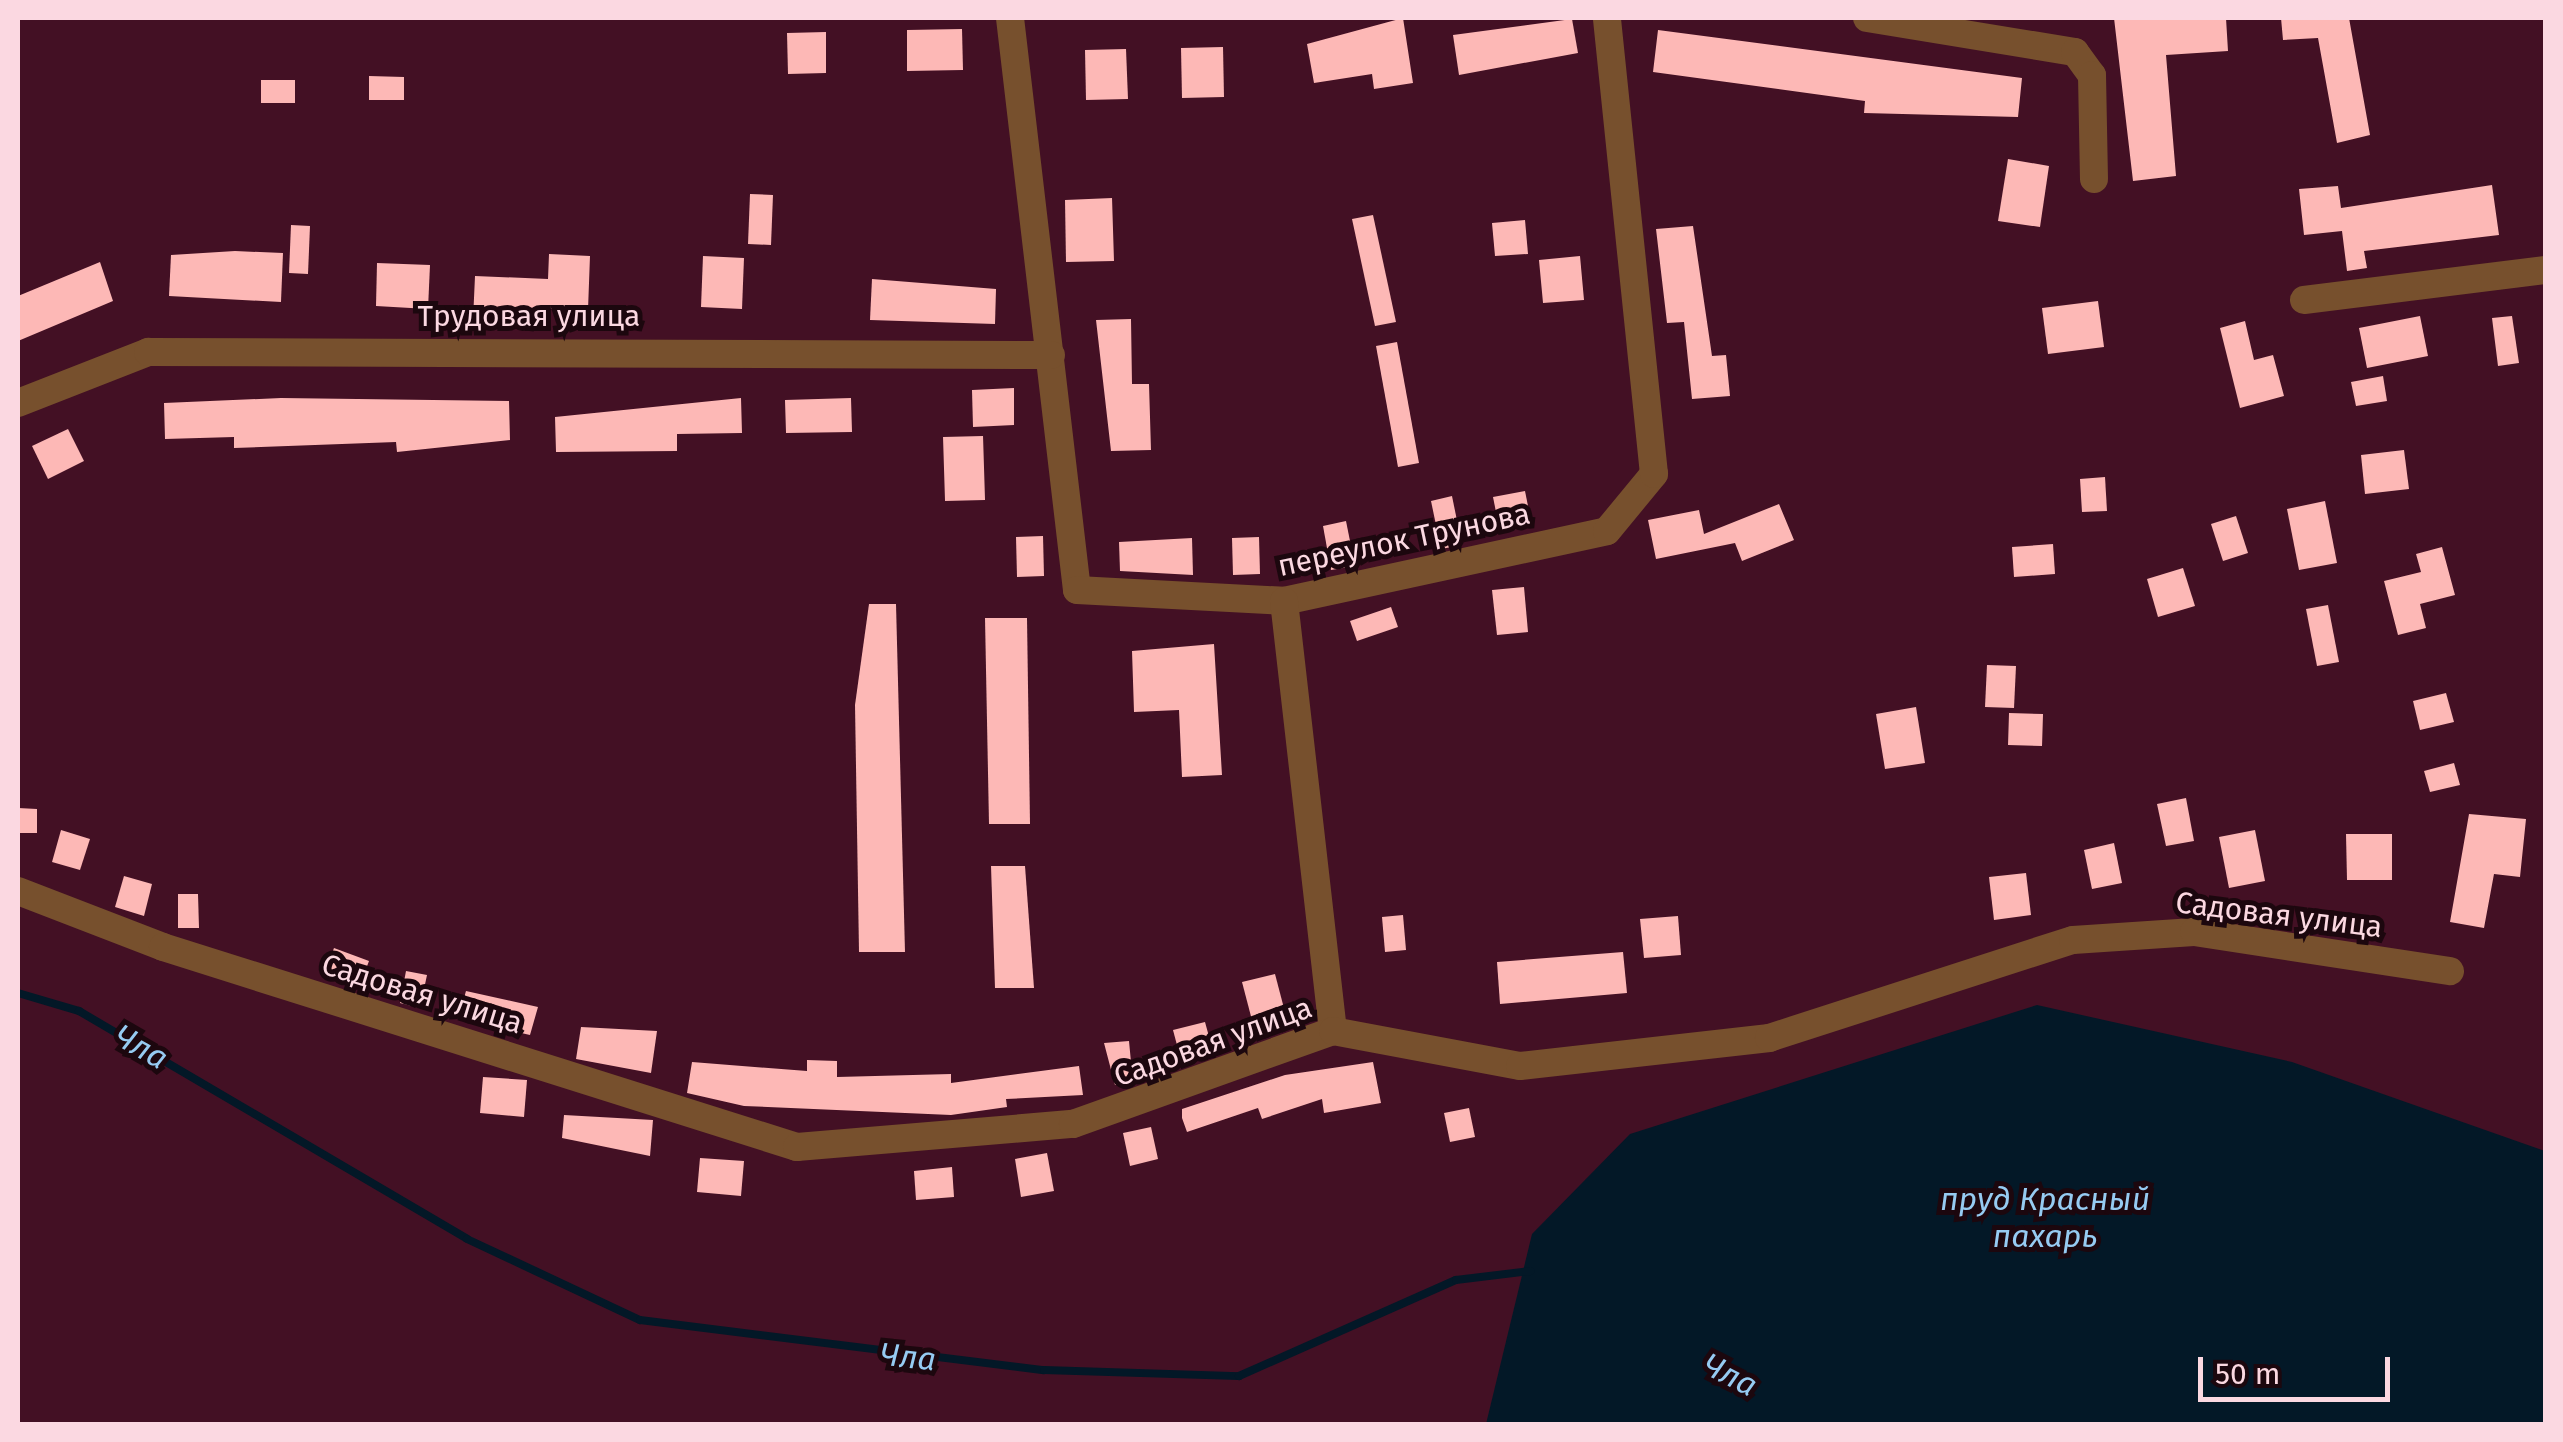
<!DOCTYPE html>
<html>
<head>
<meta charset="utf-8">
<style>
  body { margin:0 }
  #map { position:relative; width:2563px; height:1442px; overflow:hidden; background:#431024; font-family:"Fira Sans",sans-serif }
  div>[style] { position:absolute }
  .water>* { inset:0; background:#031827 }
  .stream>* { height:8px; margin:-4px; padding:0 4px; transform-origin:4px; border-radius:4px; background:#031827 }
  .building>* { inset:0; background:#fdb8b6 }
  .minor>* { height:28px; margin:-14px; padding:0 14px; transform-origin:14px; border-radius:14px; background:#77502d }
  span { translate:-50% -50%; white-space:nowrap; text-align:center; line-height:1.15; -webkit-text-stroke:10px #1c070e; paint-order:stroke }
  .street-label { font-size:30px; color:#fbd8e1 }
  .water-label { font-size:32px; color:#96cbf2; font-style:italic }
  .frame { position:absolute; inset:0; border:20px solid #fbd8e1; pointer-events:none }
  .scale { position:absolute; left:2198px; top:1357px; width:192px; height:45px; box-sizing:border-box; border:5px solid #fbd8e1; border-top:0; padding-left:12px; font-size:30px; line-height:35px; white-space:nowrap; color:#fbd8e1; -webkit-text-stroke:8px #1c070e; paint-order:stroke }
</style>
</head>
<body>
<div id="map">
  <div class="water">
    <i style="clip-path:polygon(2037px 1005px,2292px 1062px,2545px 1151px,2545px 1424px,1486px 1424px,1532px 1234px,1630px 1134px)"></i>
  </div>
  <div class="stream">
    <i style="left:18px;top:993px;width:64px;rotate:16.4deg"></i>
    <i style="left:79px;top:1011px;width:450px;rotate:30.4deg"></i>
    <i style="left:467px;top:1239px;width:191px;rotate:25.1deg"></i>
    <i style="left:640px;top:1320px;width:407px;rotate:7.1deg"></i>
    <i style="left:1044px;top:1370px;width:195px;rotate:1.8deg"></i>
    <i style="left:1239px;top:1376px;width:237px;rotate:-23.9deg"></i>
    <i style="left:1456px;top:1280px;width:75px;rotate:-6.9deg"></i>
  </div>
  <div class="building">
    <i style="clip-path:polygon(1403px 18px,1413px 83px,1374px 89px,1372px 74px,1314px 83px,1307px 44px)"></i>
    <i style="clip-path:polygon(2114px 18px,2226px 18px,2228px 51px,2166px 55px,2176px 176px,2133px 181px)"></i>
    <i style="clip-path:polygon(2281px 18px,2349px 18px,2370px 135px,2337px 143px,2318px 38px,2283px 40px)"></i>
    <i style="clip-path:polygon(1572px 19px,1578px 53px,1459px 75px,1453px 35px)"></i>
    <i style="clip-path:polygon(962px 29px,963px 70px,907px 71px,907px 30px)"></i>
    <i style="clip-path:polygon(1658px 30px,2022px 78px,2018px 117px,1864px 113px,1865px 101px,1653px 72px)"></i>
    <i style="clip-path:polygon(826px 32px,826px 73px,788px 74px,787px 33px)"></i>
    <i style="clip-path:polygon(1223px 47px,1224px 97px,1182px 98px,1181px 48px)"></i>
    <i style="clip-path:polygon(1126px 49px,1128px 99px,1086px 100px,1085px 50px)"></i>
    <i style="clip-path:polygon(369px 76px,404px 77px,404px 100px,369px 100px)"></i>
    <i style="clip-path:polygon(261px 80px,295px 80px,295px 103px,261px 103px)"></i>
    <i style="clip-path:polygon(2008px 159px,2049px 166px,2040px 227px,1998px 221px)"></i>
    <i style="clip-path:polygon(2492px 185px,2499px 235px,2364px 251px,2367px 268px,2347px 271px,2342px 231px,2304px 235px,2299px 189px,2338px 186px,2341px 208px)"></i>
    <i style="clip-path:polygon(750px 194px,773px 195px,771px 245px,748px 244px)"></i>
    <i style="clip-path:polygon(1112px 198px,1114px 261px,1066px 262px,1065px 200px)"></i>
    <i style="clip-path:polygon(1373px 215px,1396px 322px,1375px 326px,1352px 219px)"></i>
    <i style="clip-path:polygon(1525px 220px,1528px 254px,1495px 256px,1492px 223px)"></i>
    <i style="clip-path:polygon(291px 225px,310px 226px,308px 274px,289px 273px)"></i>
    <i style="clip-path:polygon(1693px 226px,1712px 356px,1726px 355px,1730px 396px,1692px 399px,1684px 322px,1667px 323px,1656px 229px)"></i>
    <i style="clip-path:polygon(235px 251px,283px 253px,281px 302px,169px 296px,171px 255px)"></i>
    <i style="clip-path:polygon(549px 254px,590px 256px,588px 310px,510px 307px,509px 322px,473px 320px,475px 276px,548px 279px)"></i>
    <i style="clip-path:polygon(703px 256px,744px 258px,742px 309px,701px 307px)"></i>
    <i style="clip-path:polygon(1580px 256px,1584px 300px,1543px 303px,1539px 260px)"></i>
    <i style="clip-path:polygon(100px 262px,113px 301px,18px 341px,18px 296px)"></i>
    <i style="clip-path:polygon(377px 263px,430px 265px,428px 309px,376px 306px)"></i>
    <i style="clip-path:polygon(872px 279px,996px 289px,995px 324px,870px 320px)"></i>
    <i style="clip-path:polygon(2098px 301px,2104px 347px,2048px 354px,2042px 308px)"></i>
    <i style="clip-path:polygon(2420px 316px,2428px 356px,2367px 368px,2359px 328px)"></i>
    <i style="clip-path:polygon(2512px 316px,2519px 363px,2498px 366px,2492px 318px)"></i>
    <i style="clip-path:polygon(1131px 319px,1132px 384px,1149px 384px,1151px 450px,1111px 451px,1096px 320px)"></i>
    <i style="clip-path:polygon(2245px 321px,2254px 360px,2273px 355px,2284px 396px,2240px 408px,2220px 328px)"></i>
    <i style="clip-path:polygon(1397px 342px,1419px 463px,1398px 467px,1376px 346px)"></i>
    <i style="clip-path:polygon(2383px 376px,2387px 401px,2356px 406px,2351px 382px)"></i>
    <i style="clip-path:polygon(1014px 388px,1014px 425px,973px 427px,972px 390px)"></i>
    <i style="clip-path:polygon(281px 398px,509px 401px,510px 440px,397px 452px,396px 442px,234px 448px,234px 437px,165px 439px,164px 403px)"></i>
    <i style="clip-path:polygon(741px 398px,742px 433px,677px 434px,677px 451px,556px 452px,555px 417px)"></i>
    <i style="clip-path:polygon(851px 398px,852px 432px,786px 433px,785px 400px)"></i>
    <i style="clip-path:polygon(68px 429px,84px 461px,48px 479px,32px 446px)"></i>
    <i style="clip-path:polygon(983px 436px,985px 500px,945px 501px,943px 437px)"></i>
    <i style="clip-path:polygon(2404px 450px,2409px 489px,2365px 494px,2361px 455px)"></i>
    <i style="clip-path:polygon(2105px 477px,2107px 511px,2082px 512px,2080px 479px)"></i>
    <i style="clip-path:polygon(1525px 491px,1532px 526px,1500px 532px,1493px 497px)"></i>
    <i style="clip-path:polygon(1452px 496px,1462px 545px,1441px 549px,1431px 501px)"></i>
    <i style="clip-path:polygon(2325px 501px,2337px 563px,2299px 570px,2287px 509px)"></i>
    <i style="clip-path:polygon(1779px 504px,1794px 540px,1742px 561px,1735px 543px,1656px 559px,1648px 520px,1699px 510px,1704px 534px)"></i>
    <i style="clip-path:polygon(2236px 516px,2248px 553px,2223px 561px,2211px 524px)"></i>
    <i style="clip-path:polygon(1346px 521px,1355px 566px,1331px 570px,1323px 526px)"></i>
    <i style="clip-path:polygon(1043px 536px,1044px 576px,1017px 577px,1016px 537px)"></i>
    <i style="clip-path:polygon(1259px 537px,1260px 574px,1233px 575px,1232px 538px)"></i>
    <i style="clip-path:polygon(1192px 538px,1193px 575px,1120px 571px,1119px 542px)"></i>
    <i style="clip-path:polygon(2053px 544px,2055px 574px,2014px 577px,2012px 547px)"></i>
    <i style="clip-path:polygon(2442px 547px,2455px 595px,2420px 604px,2426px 628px,2398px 635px,2384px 581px,2421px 572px,2416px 554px)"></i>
    <i style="clip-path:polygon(2183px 568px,2195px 606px,2158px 617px,2147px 579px)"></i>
    <i style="clip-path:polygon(1524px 587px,1528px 632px,1497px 635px,1492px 590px)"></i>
    <i style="clip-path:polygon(869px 604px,896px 604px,905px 952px,859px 952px,855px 705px)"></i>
    <i style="clip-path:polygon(2328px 605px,2339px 662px,2317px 666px,2306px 609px)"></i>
    <i style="clip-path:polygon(1391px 607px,1398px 627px,1357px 641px,1350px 621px)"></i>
    <i style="clip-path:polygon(985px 618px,1027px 618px,1030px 824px,989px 824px)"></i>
    <i style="clip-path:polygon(1214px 644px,1222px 775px,1182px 777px,1179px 710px,1134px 712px,1132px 651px)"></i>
    <i style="clip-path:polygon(1987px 665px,2016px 666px,2014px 708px,1985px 707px)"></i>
    <i style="clip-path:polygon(2446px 693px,2454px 722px,2420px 730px,2413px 701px)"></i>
    <i style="clip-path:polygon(1916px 707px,1925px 763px,1885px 769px,1876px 714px)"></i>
    <i style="clip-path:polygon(2009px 713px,2043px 714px,2042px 746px,2008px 745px)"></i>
    <i style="clip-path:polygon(2454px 763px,2460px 785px,2430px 792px,2424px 771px)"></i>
    <i style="clip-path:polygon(2186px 798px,2194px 841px,2166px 846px,2157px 804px)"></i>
    <i style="clip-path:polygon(18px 808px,37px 809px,37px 833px,18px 833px)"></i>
    <i style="clip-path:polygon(2469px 814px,2526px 819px,2520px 877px,2494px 874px,2484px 928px,2450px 922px)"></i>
    <i style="clip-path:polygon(61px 830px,90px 839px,80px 870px,52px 862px)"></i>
    <i style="clip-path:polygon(2255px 830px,2265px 881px,2229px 888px,2219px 837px)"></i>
    <i style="clip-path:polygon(2346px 834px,2392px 834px,2392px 880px,2347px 880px)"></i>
    <i style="clip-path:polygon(2114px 843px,2122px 883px,2092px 889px,2084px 850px)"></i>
    <i style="clip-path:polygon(991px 866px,1025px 866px,1034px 988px,995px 988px)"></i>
    <i style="clip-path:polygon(2026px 873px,2031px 915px,1994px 920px,1989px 877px)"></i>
    <i style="clip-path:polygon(124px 876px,152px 884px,144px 916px,115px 907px)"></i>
    <i style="clip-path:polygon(178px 894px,198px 894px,199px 928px,178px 928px)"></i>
    <i style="clip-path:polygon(1403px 915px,1406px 950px,1385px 952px,1382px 917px)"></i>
    <i style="clip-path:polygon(1678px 916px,1681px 955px,1644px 958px,1640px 919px)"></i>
    <i style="clip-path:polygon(334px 948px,369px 961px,360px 985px,325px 972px)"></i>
    <i style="clip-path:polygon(1623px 952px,1627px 993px,1500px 1004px,1497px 962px)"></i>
    <i style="clip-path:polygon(406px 971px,427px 975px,420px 1008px,400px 1003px)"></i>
    <i style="clip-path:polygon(1275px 974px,1286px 1016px,1253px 1024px,1242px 982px)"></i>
    <i style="clip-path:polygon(466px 991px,538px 1007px,530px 1035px,458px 1019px)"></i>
    <i style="clip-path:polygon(1205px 1022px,1214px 1055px,1182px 1064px,1173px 1030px)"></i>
    <i style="clip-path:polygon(581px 1027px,657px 1031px,651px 1073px,576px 1059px)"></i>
    <i style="clip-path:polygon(1129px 1041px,1131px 1062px,1169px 1052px,1173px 1070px,1115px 1085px,1104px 1043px)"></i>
    <i style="clip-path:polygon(807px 1060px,837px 1061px,837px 1077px,951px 1074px,951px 1083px,1079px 1066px,1083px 1095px,1006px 1099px,1007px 1107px,951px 1115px,744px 1106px,687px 1093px,692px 1062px,807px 1071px)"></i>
    <i style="clip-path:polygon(1373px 1062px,1381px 1103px,1324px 1113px,1322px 1099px,1262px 1119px,1258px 1108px,1187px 1132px,1182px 1118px,1182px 1109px,1285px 1075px)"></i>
    <i style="clip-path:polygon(483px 1077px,527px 1080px,524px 1117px,480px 1113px)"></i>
    <i style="clip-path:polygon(1469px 1108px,1475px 1137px,1450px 1142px,1444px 1113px)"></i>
    <i style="clip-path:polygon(564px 1115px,653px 1120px,650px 1156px,562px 1138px)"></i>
    <i style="clip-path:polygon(1151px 1127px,1158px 1159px,1130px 1166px,1123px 1133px)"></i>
    <i style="clip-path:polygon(1047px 1153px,1054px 1191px,1021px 1197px,1015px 1159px)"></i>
    <i style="clip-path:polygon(700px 1158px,744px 1161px,741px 1196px,697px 1192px)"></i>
    <i style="clip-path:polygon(952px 1167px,954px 1197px,916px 1200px,914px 1171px)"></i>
  </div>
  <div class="minor">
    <i style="left:1010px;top:18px;width:576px;rotate:83.32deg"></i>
    <i style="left:1077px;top:590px;width:207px;rotate:3deg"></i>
    <i style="left:1284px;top:601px;width:330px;rotate:-12.2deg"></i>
    <i style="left:1607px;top:531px;width:74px;rotate:-50.5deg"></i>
    <i style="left:1654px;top:474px;width:458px;rotate:-95.9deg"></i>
    <i style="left:1867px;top:18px;width:211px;rotate:9.3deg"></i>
    <i style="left:2075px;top:52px;width:29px;rotate:54deg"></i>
    <i style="left:2092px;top:75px;width:104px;rotate:88.9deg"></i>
    <i style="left:2304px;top:300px;width:244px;rotate:-7.1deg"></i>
    <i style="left:18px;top:403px;width:140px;rotate:-21.4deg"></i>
    <i style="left:148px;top:352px;width:903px;rotate:0.19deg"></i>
    <i style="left:1284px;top:601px;width:433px;rotate:83.5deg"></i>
    <i style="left:18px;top:891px;width:155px;rotate:21.1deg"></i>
    <i style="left:163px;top:947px;width:665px;rotate:17.51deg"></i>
    <i style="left:797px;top:1147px;width:277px;rotate:-4.8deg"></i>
    <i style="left:1073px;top:1124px;width:276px;rotate:-19.7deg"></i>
    <i style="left:1333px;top:1031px;width:190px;rotate:10.6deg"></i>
    <i style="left:1520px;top:1066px;width:251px;rotate:-6.4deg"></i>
    <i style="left:1769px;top:1038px;width:319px;rotate:-17.9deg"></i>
    <i style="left:2073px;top:940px;width:121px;rotate:-3.8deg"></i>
    <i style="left:2194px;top:932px;width:259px;rotate:8.7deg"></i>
  </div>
  <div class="street-label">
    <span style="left:529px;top:316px">Трудовая улица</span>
    <span style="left:1404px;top:540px;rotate:-12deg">переулок Трунова</span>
    <span style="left:2279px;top:915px;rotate:7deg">Садовая улица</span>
    <span style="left:422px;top:994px;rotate:17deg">Садовая улица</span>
    <span style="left:1213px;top:1042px;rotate:-20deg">Садовая улица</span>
  </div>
  <div class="water-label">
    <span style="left:141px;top:1047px;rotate:30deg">Чла</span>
    <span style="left:2045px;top:1218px">пруд Красный<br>пахарь</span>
    <span style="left:908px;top:1357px;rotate:6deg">Чла</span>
    <span style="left:1730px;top:1375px;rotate:27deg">Чла</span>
  </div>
  <div class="frame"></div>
  <div class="scale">50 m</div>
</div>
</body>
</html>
